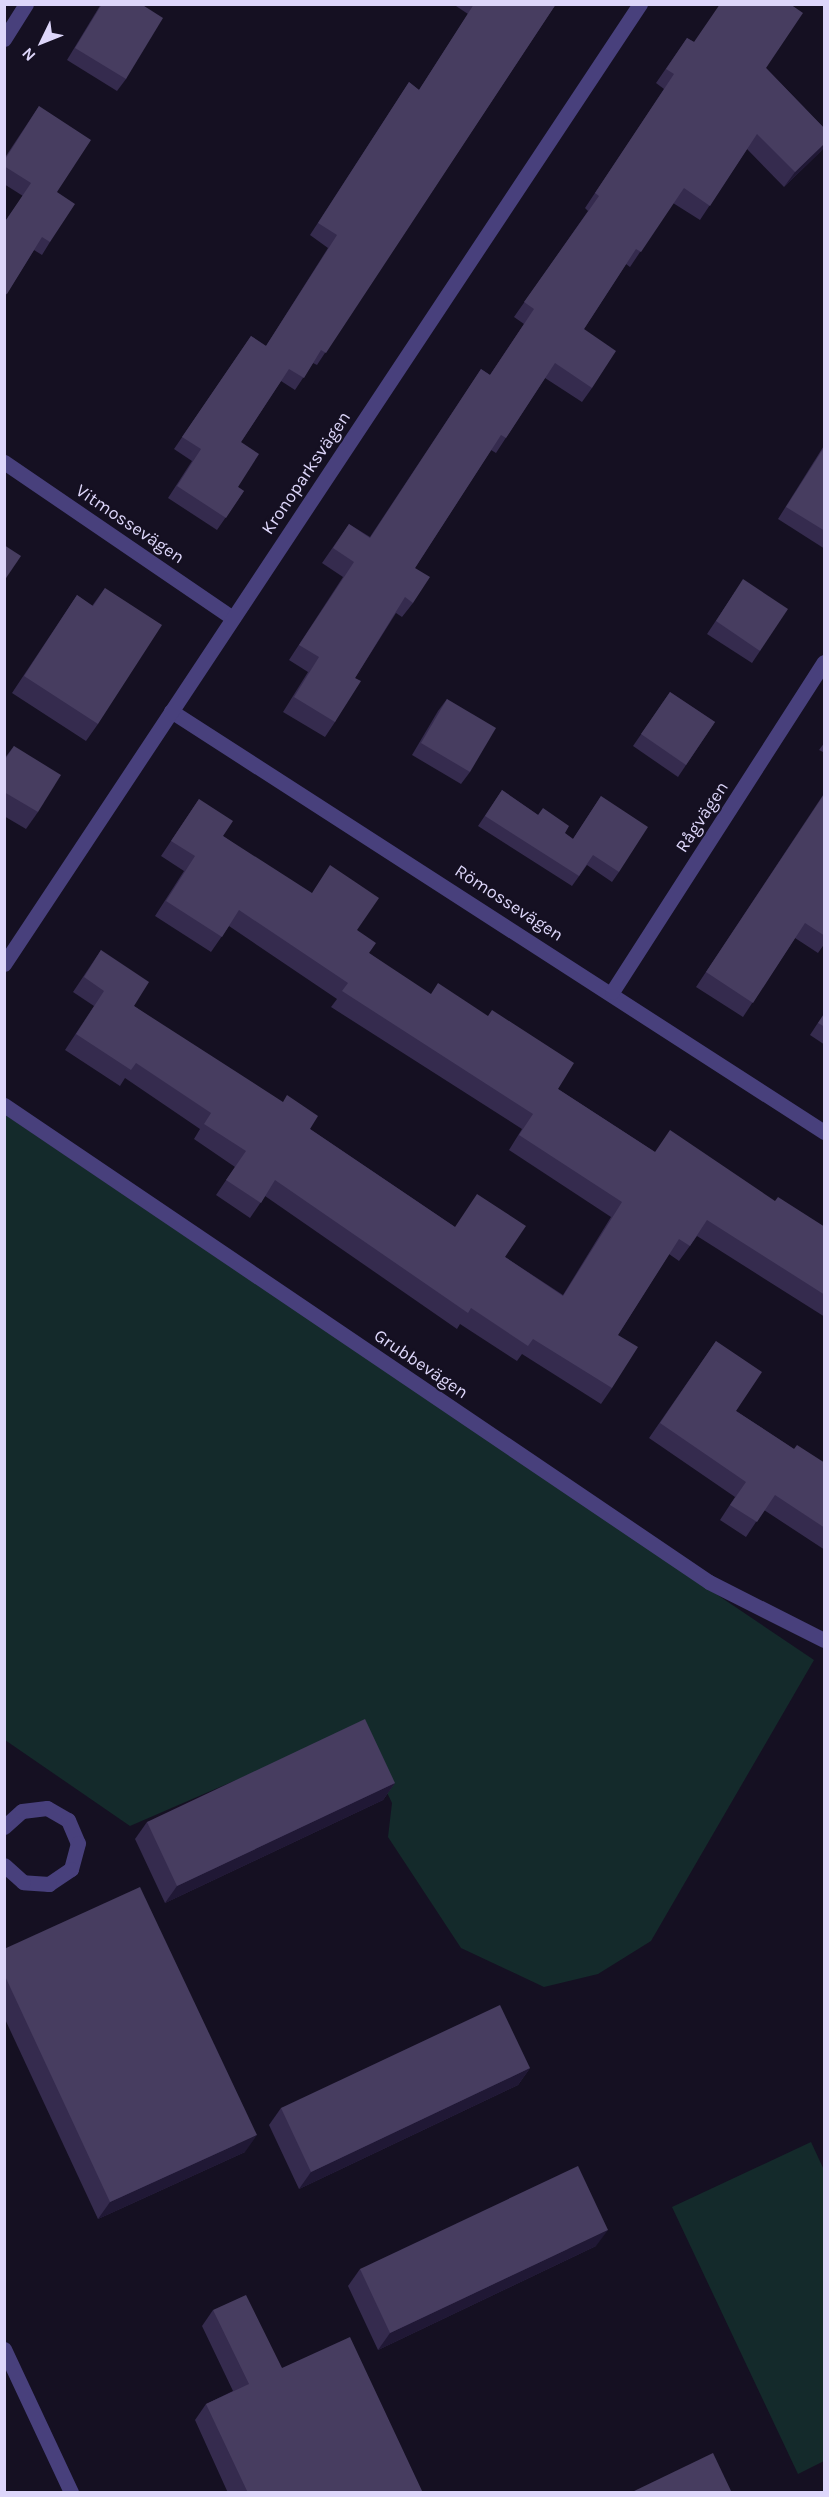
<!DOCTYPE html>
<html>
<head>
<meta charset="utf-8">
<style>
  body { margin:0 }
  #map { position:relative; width:829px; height:2497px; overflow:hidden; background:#151022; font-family:Karla,sans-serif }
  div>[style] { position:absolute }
  .green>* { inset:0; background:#142a2b }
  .minor>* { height:15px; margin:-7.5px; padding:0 7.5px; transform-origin:7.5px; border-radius:7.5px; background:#48407c }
  .wall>* { inset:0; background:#352b4e }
  .shaded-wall>* { inset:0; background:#201835 }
  .building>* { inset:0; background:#473d60 }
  span { translate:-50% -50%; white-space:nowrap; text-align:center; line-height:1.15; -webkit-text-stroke:4.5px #151022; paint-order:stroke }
  .street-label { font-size:18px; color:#ddd6fa }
  .frame { position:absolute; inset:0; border:6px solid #ddd6fa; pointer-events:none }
  .north { position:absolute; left:12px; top:12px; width:60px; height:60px; -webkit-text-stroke:4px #151022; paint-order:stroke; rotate:227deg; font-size:16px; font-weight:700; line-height:24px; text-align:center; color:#ddd6fa }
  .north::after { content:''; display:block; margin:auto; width:21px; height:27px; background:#ddd6fa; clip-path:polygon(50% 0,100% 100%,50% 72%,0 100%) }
</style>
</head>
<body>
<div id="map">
  <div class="green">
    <i style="clip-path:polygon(4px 1114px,814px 1660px,651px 1941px,598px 1974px,544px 1987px,461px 1948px,388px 1837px,392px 1803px,356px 1728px,130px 1826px,5px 1740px)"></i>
    <i style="clip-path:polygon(811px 2142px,824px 2170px,824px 2461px,798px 2474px,672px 2207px)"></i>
  </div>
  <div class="minor">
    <i style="left:4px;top:39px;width:41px;rotate:-57.8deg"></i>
    <i style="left:4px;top:462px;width:277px;rotate:34.3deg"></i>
    <i style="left:171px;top:711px;width:777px;rotate:32.81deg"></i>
    <i style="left:4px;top:964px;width:1152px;rotate:-56.48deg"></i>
    <i style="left:612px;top:992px;width:392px;rotate:-57.3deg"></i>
    <i style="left:4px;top:1105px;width:851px;rotate:34.08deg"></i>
    <i style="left:709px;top:1582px;width:129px;rotate:26.8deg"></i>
    <i style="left:4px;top:1827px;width:24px;rotate:-42deg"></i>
    <i style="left:22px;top:1811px;width:25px;rotate:-7deg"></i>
    <i style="left:47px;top:1808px;width:24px;rotate:30deg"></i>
    <i style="left:68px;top:1820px;width:25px;rotate:67deg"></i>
    <i style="left:78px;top:1843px;width:27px;rotate:105deg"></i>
    <i style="left:71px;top:1869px;width:27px;rotate:146deg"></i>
    <i style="left:49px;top:1884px;width:26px;rotate:-176deg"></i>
    <i style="left:23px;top:1882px;width:25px;rotate:-138deg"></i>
    <i style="left:4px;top:2349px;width:158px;rotate:64.9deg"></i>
  </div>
  <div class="wall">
    <i style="clip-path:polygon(101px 4px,141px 4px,126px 79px,117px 91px,67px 60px)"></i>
    <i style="clip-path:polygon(457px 4px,556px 4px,317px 365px,313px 363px,295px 390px,281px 381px,241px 442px,238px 487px,244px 491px,217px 530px,168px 498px,192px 461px,174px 449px,251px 336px,266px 346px,328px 248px,310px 235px,409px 82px,419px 90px,468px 14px,456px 6px)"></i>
    <i style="clip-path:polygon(687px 38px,694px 42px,766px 68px,825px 129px,825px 146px,821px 151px,784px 187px,747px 149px,700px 220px,673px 203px,630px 267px,626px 264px,584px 329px,592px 388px,582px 402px,545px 378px,496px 453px,491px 450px,415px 568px,413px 603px,402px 617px,396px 613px,355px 678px,335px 722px,325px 737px,283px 712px,308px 672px,289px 660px,343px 577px,322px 563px,349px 524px,370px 537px,481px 369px,490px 375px,524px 324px,514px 317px,588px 211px,585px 208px,664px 89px,656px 83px)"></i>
    <i style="clip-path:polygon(39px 106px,57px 192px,50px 242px,42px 255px,34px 250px,4px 298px,4px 223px,23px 196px,4px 184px,4px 159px)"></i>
    <i style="clip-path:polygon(825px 444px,825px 549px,778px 519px)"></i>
    <i style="clip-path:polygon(105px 588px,98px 724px,86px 741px,12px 693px,77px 595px,92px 606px)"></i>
    <i style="clip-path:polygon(735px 592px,760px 651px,752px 663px,707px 634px)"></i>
    <i style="clip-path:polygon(670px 692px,715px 722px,678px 777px,633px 746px)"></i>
    <i style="clip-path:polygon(447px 699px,470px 772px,461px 784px,412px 755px,438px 711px)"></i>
    <i style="clip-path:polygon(825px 742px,825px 753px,819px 750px)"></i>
    <i style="clip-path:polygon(14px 746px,38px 812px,26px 829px,4px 816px,4px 759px)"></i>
    <i style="clip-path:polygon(502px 790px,573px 839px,601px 796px,619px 872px,612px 882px,587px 865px,572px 886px,478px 826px)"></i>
    <i style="clip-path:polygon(825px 792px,825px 943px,818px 953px,795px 938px,743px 1017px,696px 987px)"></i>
    <i style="clip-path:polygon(199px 799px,223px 836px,357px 930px,369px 953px,558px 1089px,655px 1152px,825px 1237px,825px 1317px,697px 1236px,679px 1261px,669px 1254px,618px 1335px,612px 1388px,601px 1404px,522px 1354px,517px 1361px,460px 1324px,457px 1329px,265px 1196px,250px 1218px,216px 1195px,235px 1167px,194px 1139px,200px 1129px,125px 1078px,120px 1086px,65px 1050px,94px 1006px,73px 992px,101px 950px,134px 1006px,310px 1129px,455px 1227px,505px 1257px,563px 1295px,611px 1217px,509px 1150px,522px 1129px,331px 1007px,337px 999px,229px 926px,211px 952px,155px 916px,184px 871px,161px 856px)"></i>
    <i style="clip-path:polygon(825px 1012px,825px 1045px,810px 1035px)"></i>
    <i style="clip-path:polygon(716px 1341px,736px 1411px,794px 1449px,825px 1463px,825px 1550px,764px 1510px,746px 1537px,720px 1520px,735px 1497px,649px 1438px)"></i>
    <i style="clip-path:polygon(395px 1783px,383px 1800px,165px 1903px,135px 1839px,147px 1822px)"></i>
    <i style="clip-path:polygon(4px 1949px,245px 2152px,98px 2219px,4px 2017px)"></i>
    <i style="clip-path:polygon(530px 2068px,518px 2085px,299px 2189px,269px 2125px,281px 2108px)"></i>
    <i style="clip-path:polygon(596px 2246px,378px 2350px,348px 2286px,360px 2269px)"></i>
    <i style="clip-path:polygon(213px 2310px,282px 2368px,423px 2493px,228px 2493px,195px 2420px,206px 2404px,233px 2391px,202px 2326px)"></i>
  </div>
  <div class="shaded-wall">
    <i style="clip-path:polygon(825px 143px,825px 146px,821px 151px,784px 187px,795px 172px)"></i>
    <i style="clip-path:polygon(395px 1783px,383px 1800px,165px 1903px,177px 1886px)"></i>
    <i style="clip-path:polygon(530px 2068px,518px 2085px,299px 2189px,311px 2172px)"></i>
    <i style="clip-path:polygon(257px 2135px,245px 2152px,98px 2219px,110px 2202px)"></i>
    <i style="clip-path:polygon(608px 2230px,596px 2246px,378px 2350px,390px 2333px)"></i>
  </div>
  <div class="building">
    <i style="clip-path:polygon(102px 4px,141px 4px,163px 18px,126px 79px,75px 48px)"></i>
    <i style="clip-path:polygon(474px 4px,556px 4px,326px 353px,321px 350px,304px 378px,289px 369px,241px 442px,259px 454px,238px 487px,244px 491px,226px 518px,177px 486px,201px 449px,182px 437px,251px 336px,266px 346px,337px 235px,318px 223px,409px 82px,419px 90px)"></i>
    <i style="clip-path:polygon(720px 4px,790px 4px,803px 13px,766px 68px,825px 129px,825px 143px,795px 172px,757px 134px,710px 206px,684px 188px,641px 252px,636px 249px,584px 329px,616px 351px,592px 388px,555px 363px,506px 438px,501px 435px,415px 568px,430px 577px,413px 603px,405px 597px,355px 678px,361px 681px,335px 722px,294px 697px,319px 657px,299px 645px,354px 562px,333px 548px,349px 524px,370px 538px,481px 369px,490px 375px,534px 309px,524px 302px,599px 196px,595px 193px,674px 74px,666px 69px,687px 38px,694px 42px)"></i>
    <i style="clip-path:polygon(39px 106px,91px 140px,57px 192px,75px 204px,50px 242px,42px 237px,7px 294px,4px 293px,4px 223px,31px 183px,4px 166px,4px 161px)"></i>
    <i style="clip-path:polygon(825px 446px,825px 531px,786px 507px)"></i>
    <i style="clip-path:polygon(4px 545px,21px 556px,4px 581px)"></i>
    <i style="clip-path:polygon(743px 579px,788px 609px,760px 651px,716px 621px)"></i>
    <i style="clip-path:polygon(105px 588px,162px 625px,98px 724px,24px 676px,77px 595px,93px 606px)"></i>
    <i style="clip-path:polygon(670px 692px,715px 722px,686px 765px,641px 734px)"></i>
    <i style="clip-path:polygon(447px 699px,496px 728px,470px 772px,421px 743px)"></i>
    <i style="clip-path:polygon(14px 746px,61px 775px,38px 812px,4px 792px,4px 761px)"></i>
    <i style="clip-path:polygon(502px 790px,538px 815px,543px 808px,569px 826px,565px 833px,573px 839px,601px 796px,648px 827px,619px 872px,593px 855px,579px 876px,485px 816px)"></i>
    <i style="clip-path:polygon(825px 793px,825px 936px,805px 923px,753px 1003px,706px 972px)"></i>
    <i style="clip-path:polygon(199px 799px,233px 821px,223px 836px,312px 893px,330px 865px,379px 898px,357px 930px,376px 943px,369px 953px,431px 994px,438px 983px,488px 1016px,492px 1010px,574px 1063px,558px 1089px,655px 1152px,670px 1130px,775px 1201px,778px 1197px,825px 1227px,825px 1295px,707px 1220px,690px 1246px,679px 1239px,618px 1335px,638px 1347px,612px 1388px,533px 1339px,528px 1346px,471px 1308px,468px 1313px,275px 1180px,261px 1203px,226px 1180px,246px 1151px,204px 1124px,211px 1113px,136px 1063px,131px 1070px,76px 1034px,104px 991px,84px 977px,101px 950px,149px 982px,134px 1006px,283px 1102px,287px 1095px,318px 1116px,310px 1129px,455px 1227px,477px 1194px,526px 1226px,505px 1257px,563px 1296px,622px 1202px,519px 1135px,533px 1114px,342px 991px,348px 983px,239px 910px,222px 937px,166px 901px,195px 856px,171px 841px)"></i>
    <i style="clip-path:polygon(825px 1013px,825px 1027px,818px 1023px)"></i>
    <i style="clip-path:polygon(716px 1341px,762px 1372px,736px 1411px,794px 1449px,797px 1445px,825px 1463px,825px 1528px,775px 1495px,757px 1522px,730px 1505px,746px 1482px,660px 1423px)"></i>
    <i style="clip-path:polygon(365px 1719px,395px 1783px,177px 1886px,147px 1822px)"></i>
    <i style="clip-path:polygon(140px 1887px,257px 2135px,110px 2202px,4px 1974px,4px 1949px)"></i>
    <i style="clip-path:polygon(500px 2005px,530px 2068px,311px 2172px,281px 2108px)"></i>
    <i style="clip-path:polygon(578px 2166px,608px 2230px,390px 2333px,360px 2269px)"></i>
    <i style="clip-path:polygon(246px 2295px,282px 2368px,350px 2337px,423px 2493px,248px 2493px,206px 2404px,249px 2384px,213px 2310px)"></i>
    <i style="clip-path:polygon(713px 2453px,732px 2493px,630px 2493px)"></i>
  </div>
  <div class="street-label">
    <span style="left:306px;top:473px;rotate:-56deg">Kronoparksvägen</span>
    <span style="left:130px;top:524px;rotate:34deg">Vitmossevägen</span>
    <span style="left:702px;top:817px;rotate:-57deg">Rågvägen</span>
    <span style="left:509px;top:903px;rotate:33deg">Römossevägen</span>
    <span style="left:421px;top:1364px;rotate:34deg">Grubbevägen</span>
  </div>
  <div class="frame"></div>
  <div class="north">N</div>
</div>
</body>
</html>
